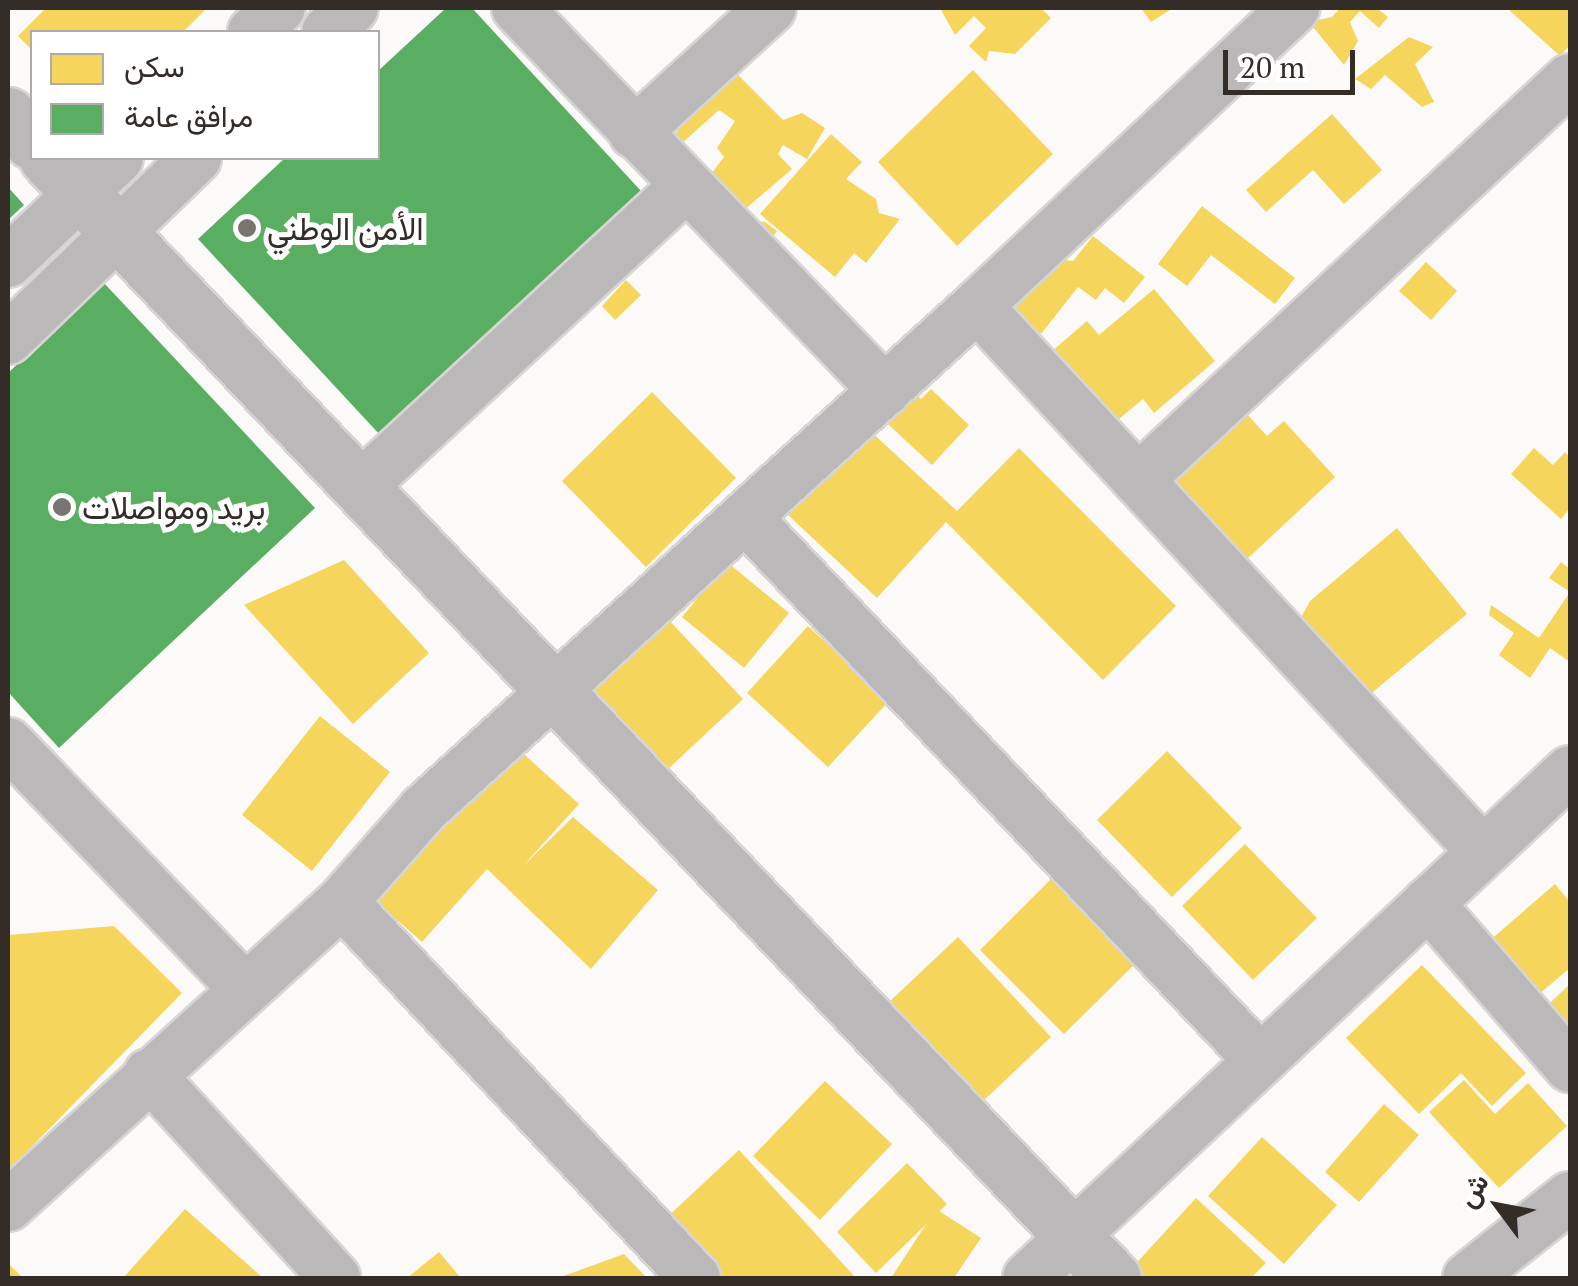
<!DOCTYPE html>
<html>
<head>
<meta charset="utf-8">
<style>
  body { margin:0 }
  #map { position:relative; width:1578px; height:1286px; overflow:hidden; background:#fcfaf8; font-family:"PT Serif",Vazirmatn,serif }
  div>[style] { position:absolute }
  .homes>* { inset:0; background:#f6d55c }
  .public>* { inset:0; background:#5aae61 }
  .roads { filter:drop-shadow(2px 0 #d7d5d3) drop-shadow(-2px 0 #d7d5d3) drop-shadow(0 2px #d7d5d3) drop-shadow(0 -2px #d7d5d3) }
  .minor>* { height:50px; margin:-25px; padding:0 25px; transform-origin:25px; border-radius:25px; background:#bab8b9 }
  .tertiary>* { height:55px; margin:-27.5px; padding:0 27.5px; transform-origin:27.5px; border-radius:27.5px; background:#bab8b9 }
  .dots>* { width:28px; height:28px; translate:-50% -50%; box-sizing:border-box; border:5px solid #fff; border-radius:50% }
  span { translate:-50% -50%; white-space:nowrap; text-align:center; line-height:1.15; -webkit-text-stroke:10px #fff; paint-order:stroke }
  .poi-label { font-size:32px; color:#342c27 }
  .left { translate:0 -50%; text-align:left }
  .frame { position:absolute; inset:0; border:10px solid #342c27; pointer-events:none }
  .legend { position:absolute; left:30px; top:30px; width:350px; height:130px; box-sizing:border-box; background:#fff; border:2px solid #aeaba9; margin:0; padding:12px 18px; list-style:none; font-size:30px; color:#342c27 }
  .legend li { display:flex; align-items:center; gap:20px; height:50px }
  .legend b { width:50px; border:2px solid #aeaba9 }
  .north { position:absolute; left:1448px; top:1156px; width:100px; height:100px; -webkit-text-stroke:8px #fff; paint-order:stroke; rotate:302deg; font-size:28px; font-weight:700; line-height:40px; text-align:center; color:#342c27 }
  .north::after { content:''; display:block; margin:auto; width:35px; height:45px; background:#342c27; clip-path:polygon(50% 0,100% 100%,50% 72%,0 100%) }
  .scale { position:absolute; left:1223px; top:50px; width:132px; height:45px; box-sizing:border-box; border:5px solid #342c27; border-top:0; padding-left:12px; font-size:30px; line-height:35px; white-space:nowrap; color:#342c27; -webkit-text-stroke:8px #fff; paint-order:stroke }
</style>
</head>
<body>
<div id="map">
  <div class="homes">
    <i style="clip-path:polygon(46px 8px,207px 8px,183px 32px,32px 32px,32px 50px,18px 36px)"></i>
    <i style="clip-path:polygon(940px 8px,1041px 8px,1051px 18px,1015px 54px,989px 51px,986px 62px,969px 46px,986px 28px,974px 16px,955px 35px)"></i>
    <i style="clip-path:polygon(1141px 8px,1173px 8px,1151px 22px)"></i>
    <i style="clip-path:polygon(1340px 8px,1377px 8px,1388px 17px,1379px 28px,1360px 11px,1350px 22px,1358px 41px,1344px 65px,1309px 22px,1332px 17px)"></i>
    <i style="clip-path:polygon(1507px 8px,1570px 8px,1570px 45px,1560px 56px)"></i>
    <i style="clip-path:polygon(1409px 37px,1433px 47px,1415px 64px,1434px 102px,1422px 107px,1385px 75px,1371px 89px,1355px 79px)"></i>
    <i style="clip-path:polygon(973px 70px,1053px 154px,957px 246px,878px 162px)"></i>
    <i style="clip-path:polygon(737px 74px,783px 120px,802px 113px,825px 128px,807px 159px,783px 145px,778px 154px,792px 169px,743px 211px,708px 178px,724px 157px,717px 148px,735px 121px,719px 110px,681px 144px,671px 141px,708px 86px)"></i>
    <i style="clip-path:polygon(1332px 114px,1382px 170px,1344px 204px,1313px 170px,1266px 212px,1246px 190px)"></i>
    <i style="clip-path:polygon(831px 134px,862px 162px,846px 179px,876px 199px,879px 213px,900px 219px,866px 263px,854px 253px,835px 277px,760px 214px)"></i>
    <i style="clip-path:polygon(1202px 206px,1295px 278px,1275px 304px,1211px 255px,1187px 286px,1158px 264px)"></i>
    <i style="clip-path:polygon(753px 221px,765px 222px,777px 231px,772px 238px)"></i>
    <i style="clip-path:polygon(1093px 236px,1145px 277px,1124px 303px,1105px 288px,1096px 300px,1078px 287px,1041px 334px,992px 296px,1055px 259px,1073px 261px)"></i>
    <i style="clip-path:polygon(1426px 262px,1457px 291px,1431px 320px,1399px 291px)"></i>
    <i style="clip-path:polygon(626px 280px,641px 295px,615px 320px,602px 306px)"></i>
    <i style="clip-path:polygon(1154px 289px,1215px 361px,1154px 413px,1143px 399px,1113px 424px,1052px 351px,1087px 321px,1099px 335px)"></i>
    <i style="clip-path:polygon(910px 388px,921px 399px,931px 389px,969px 425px,932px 465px,877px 414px)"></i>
    <i style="clip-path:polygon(652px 392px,736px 478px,646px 567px,562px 481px)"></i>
    <i style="clip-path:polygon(1244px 411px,1267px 436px,1284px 421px,1335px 477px,1245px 561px,1170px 480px)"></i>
    <i style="clip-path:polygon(868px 429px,957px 511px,1019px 448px,1176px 606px,1103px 680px,946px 522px,877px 598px,788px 515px)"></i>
    <i style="clip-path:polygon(1534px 448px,1553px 465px,1565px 452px,1570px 457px,1570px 508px,1561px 519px,1511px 474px)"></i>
    <i style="clip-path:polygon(1397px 528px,1467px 614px,1362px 701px,1298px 623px,1310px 601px)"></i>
    <i style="clip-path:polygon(344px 560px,429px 653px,353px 724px,244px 605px)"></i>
    <i style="clip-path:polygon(727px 562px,789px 613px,744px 668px,682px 617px)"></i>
    <i style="clip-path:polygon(1561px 562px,1570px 569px,1570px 662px,1550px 648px,1530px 678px,1499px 655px,1514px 633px,1489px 615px,1491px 605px,1539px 638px,1570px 592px,1549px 578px)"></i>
    <i style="clip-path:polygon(666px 617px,743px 699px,667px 770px,590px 687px)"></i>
    <i style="clip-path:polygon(808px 626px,889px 701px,828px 767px,747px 693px)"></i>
    <i style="clip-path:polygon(320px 716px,390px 772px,312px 871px,242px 815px)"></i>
    <i style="clip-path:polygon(496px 729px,579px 804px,523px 866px,573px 817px,658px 890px,591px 969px,487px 869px,422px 942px,345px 874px)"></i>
    <i style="clip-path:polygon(1167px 751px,1242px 828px,1172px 897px,1097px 820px)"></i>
    <i style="clip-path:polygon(1245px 844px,1317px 918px,1253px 980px,1182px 906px)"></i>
    <i style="clip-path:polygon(1056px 874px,1140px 959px,1064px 1034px,980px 950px)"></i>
    <i style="clip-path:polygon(1555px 884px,1570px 902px,1570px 968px,1527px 1004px,1480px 949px)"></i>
    <i style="clip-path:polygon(114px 926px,182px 993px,8px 1171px,8px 935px)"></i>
    <i style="clip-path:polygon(958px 937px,1051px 1037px,980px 1104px,887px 1004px)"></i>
    <i style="clip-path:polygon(1422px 965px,1526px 1073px,1492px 1106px,1461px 1073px,1419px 1114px,1346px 1038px)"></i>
    <i style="clip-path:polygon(1570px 984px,1570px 1056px,1535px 1017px)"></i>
    <i style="clip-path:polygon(1464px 1080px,1495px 1114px,1528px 1083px,1567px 1126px,1499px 1188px,1429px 1112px)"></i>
    <i style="clip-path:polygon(825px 1081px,892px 1144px,820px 1220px,753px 1156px)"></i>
    <i style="clip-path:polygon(1384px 1104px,1419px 1135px,1359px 1202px,1325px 1172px)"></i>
    <i style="clip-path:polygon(1262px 1137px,1337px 1205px,1284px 1264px,1208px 1196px)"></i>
    <i style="clip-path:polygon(739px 1150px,856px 1278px,716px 1278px,663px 1221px)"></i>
    <i style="clip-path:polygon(907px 1163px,947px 1204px,876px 1273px,837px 1232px)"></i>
    <i style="clip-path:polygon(1196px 1198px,1266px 1263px,1251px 1278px,1141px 1278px,1131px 1269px)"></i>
    <i style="clip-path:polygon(185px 1209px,263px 1278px,123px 1278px)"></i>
    <i style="clip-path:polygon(936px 1209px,981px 1238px,954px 1278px,891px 1278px)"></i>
    <i style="clip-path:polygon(439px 1252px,461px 1278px,407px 1278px)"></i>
    <i style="clip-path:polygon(624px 1254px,647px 1278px,558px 1278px)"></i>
    <i style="clip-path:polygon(8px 1263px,23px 1278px,8px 1278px)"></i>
  </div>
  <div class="public">
    <i style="clip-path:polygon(446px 8px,472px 8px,642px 192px,381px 436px,198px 239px,285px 158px,378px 158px,378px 71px)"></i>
    <i style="clip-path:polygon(8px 187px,24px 205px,8px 220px)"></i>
    <i style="clip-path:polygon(104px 283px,315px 508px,59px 748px,8px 692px,8px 373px)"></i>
  </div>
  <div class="roads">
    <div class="minor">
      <i style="left:517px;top:8px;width:531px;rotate:46.14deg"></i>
      <i style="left:253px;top:32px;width:36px;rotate:-42deg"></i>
      <i style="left:327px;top:32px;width:35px;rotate:-43deg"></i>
      <i style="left:634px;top:133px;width:185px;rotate:-42.4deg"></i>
      <i style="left:8px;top:262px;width:151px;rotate:-43.4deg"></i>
      <i style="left:977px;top:306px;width:744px;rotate:47.18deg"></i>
      <i style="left:8px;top:339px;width:261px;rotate:-43.9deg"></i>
      <i style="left:1138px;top:480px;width:589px;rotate:-42.87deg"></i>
      <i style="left:361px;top:486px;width:441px;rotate:-42.7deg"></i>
      <i style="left:746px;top:518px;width:747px;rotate:46.52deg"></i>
      <i style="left:8px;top:743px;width:339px;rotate:46.1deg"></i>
      <i style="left:342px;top:902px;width:516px;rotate:46.81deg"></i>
      <i style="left:1428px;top:903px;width:217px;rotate:49.1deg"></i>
      <i style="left:149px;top:1074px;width:276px;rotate:47.6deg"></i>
      <i style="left:8px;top:1206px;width:452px;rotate:-42.3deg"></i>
      <i style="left:342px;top:902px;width:123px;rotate:-48.6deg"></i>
      <i style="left:423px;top:810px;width:749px;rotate:-42.29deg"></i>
      <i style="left:977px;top:306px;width:435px;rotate:-43.2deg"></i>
      <i style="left:1028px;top:1278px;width:742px;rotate:-43.09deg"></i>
      <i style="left:1468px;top:1278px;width:130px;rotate:-38.5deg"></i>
    </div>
    <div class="tertiary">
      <i style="left:8px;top:115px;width:36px;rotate:48deg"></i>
      <i style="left:47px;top:158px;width:1546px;rotate:46.42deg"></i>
    </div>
  </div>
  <div class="dots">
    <i style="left:247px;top:228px;background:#7a7470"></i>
    <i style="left:62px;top:507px;background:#7a7470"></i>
  </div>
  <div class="poi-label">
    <span class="left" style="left:267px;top:228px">الأمن الوطني</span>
    <span class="left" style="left:82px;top:507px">بريد ومواصلات</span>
  </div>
  <div class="frame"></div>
  <ul class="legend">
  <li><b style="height:28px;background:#f6d55c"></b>سكن</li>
  <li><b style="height:28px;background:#5aae61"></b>مرافق عامة</li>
  </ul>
  <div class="north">ش</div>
  <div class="scale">20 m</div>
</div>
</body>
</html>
